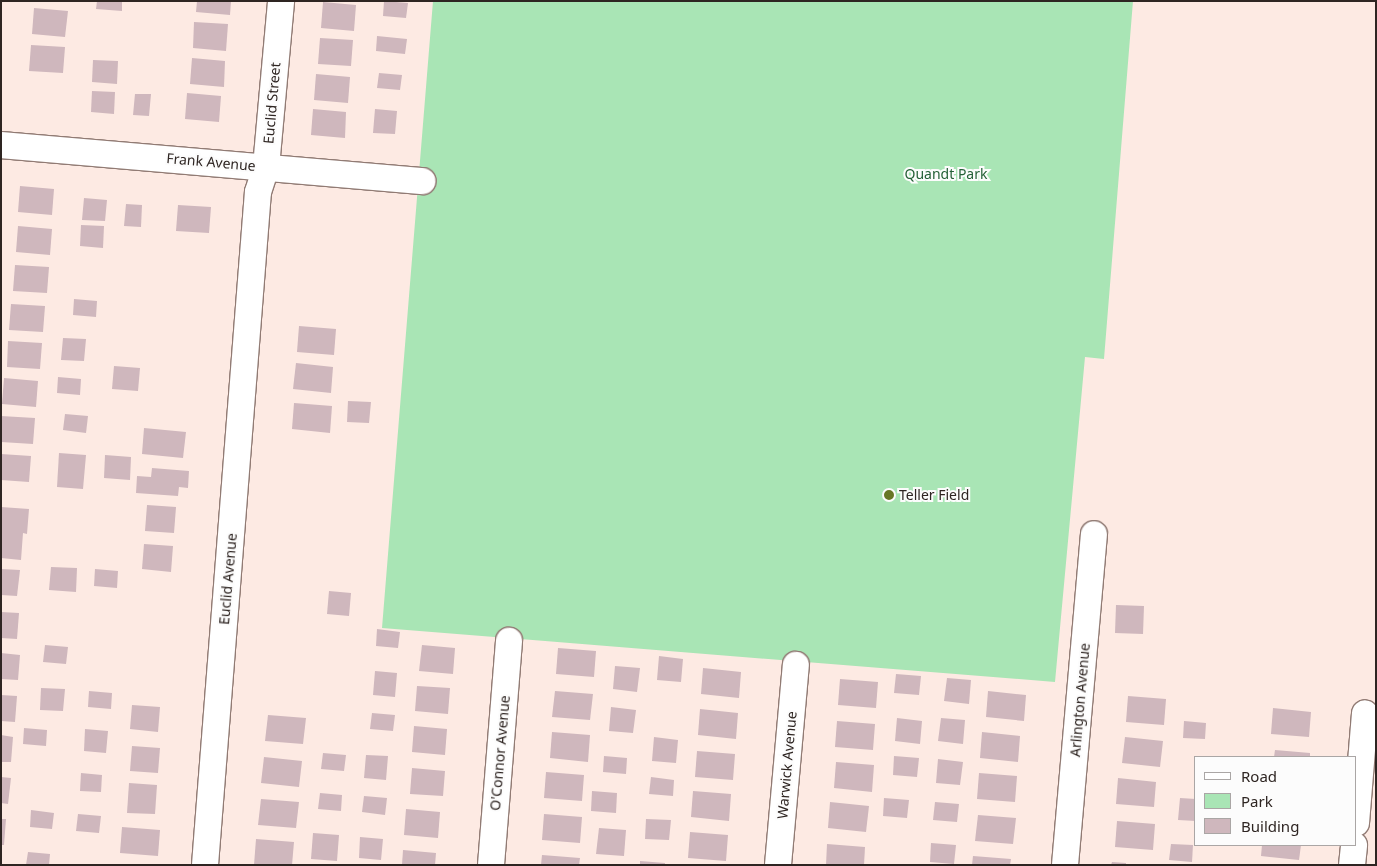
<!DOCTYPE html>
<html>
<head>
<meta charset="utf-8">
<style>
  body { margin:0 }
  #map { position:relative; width:1377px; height:866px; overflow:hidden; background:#fdeae3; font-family:"Noto Sans",sans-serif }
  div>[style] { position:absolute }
  .green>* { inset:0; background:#a9e5b5 }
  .building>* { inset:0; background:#cfb7bd }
  .roads { filter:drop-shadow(1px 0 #917b74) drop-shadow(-1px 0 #917b74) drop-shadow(0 1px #917b74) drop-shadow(0 -1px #917b74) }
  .street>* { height:26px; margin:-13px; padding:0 13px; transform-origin:13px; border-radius:13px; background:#fff }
  .dots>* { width:14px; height:14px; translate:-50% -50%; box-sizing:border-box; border:2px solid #fcfcfc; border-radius:50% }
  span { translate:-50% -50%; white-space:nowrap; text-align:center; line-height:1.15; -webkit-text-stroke:4px #fcfcfc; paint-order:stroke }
  .street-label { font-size:14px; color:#2e2522 }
  .park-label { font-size:14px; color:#256137 }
  .poi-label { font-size:14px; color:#2e2522 }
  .left { translate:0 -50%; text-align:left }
  .frame { position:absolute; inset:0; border:2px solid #2e2522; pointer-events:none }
  .legend { position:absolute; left:1194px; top:756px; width:162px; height:90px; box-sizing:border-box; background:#fcfcfc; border:1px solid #aaa6a5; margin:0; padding:6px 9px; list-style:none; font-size:15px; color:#2e2522 }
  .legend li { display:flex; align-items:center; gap:10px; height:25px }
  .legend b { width:25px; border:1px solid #aaa6a5 }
</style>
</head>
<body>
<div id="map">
  <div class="green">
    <i style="clip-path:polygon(433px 1px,1133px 1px,1104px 359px,1085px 357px,1055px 682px,382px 628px)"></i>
  </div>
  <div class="building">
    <i style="clip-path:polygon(97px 1px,122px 1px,122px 11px,96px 9px)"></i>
    <i style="clip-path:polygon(197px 1px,231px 1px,230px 15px,196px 12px)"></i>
    <i style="clip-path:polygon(384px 1px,408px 3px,406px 18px,383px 16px)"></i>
    <i style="clip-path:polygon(323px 2px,356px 5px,354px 31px,321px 28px)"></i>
    <i style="clip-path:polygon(34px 8px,68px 11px,65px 37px,32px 34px)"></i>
    <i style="clip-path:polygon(194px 22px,228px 24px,226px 51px,193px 48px)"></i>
    <i style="clip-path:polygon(377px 36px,407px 39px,405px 54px,376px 51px)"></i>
    <i style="clip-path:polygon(320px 38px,353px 40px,351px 66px,318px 64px)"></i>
    <i style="clip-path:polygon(31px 45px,65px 47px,63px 73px,29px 71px)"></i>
    <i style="clip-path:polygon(192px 58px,225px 61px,224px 87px,190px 84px)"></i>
    <i style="clip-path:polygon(93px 60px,118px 61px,117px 84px,92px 82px)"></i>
    <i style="clip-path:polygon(379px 73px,402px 75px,400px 90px,377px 88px)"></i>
    <i style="clip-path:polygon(316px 74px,350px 77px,348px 103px,314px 100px)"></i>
    <i style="clip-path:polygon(92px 91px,115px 92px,114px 114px,91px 112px)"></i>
    <i style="clip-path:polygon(187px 93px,221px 96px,219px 122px,185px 119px)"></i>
    <i style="clip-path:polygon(135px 94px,151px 94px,149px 116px,133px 115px)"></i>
    <i style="clip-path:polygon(313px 109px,346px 112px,345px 138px,311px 135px)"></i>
    <i style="clip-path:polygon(375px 109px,397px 111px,395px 134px,373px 133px)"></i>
    <i style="clip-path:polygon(20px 186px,54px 189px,52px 215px,18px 212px)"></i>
    <i style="clip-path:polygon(84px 198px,107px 200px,105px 221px,82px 220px)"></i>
    <i style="clip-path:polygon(126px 204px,142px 205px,141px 227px,124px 226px)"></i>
    <i style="clip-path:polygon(178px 205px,211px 207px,209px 233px,176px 231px)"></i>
    <i style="clip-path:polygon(81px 225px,104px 226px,103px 248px,80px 246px)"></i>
    <i style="clip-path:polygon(18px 226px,52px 229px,50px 255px,16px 252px)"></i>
    <i style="clip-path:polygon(15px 265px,49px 267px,47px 293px,13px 291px)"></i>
    <i style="clip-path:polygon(74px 299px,97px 301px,96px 317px,73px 315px)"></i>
    <i style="clip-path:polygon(11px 304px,45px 306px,43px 332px,9px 330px)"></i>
    <i style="clip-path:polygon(299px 326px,336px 329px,334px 355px,297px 352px)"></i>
    <i style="clip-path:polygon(63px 338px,86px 339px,84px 361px,61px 360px)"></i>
    <i style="clip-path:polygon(8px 341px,42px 343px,40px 369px,7px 367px)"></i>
    <i style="clip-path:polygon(296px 363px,333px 367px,331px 393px,293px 389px)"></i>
    <i style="clip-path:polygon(114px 366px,140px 368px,138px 391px,112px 389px)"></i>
    <i style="clip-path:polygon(58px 377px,81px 379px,80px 395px,57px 393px)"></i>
    <i style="clip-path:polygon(4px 378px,38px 381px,36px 407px,2px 404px)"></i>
    <i style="clip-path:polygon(348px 401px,371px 402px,369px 423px,347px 422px)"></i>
    <i style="clip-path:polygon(294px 403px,332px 406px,330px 433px,292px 429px)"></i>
    <i style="clip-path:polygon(65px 414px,88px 416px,86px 433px,63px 430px)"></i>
    <i style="clip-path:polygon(1px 416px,35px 418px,33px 444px,1px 442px)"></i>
    <i style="clip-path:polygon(144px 428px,186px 432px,183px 458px,142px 454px)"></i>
    <i style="clip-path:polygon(59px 453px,86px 455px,83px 489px,57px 487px)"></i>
    <i style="clip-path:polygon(1px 454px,31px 456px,29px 482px,1px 480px)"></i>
    <i style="clip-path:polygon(105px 455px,131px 457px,130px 480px,104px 478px)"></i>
    <i style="clip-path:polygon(152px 468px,189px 471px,188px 488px,179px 487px,178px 496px,136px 493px,137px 476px,151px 477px)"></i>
    <i style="clip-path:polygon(147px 505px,176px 507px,174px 533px,145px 531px)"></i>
    <i style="clip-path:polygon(1px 507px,29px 509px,27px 534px,23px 533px,21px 560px,1px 558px)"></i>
    <i style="clip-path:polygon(144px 544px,173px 546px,171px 572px,142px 569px)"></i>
    <i style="clip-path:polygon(51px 567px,77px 568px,76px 592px,49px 590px)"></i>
    <i style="clip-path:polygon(1px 569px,20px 570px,17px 596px,1px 595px)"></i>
    <i style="clip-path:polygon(95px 569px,118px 571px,117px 588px,94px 586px)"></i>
    <i style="clip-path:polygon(329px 591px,351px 593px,349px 616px,327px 614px)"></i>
    <i style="clip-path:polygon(1116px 605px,1144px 606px,1143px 634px,1115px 633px)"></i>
    <i style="clip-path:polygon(1px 612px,19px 613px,17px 639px,1px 638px)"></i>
    <i style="clip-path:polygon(377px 629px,400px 632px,398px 648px,376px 646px)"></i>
    <i style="clip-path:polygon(45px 645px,68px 647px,66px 664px,43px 662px)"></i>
    <i style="clip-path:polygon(422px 645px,455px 648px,453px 674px,419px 671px)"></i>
    <i style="clip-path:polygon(558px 648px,596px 651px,594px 677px,556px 674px)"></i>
    <i style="clip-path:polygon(1px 653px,20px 655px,18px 680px,1px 679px)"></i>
    <i style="clip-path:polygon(659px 656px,683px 659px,681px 682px,657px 680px)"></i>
    <i style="clip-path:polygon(615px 666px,640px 668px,637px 692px,613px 689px)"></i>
    <i style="clip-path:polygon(703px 668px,741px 672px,739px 698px,701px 694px)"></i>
    <i style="clip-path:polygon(375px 671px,397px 673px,395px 697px,373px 695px)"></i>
    <i style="clip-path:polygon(896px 674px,921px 676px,919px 695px,894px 693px)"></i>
    <i style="clip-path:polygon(947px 678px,971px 680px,969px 704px,944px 701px)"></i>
    <i style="clip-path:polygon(840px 679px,878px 682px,876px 708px,838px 705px)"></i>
    <i style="clip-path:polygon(417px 686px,450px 688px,448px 714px,415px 711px)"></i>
    <i style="clip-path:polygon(41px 688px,65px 689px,63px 711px,40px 710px)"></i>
    <i style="clip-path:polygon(89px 691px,112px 693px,111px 709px,88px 707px)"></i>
    <i style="clip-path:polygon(555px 691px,593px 694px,590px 720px,552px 717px)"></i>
    <i style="clip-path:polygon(988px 691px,1026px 695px,1024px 721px,986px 717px)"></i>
    <i style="clip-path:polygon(1px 695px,17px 696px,15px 722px,1px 721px)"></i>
    <i style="clip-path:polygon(1128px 696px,1166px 699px,1164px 725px,1126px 722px)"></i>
    <i style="clip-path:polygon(132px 705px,160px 707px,158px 732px,130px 729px)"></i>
    <i style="clip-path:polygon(611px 707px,636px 710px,633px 733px,609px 731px)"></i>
    <i style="clip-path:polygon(1273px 708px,1311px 712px,1309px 737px,1271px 734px)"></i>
    <i style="clip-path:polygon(700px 709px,738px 713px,736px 739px,698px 735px)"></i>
    <i style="clip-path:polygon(372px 713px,395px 715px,393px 731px,370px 729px)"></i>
    <i style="clip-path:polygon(268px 715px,306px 718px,303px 744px,265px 741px)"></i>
    <i style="clip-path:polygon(897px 718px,922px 721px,920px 744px,895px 741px)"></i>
    <i style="clip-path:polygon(941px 718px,965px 720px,963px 744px,938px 741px)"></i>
    <i style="clip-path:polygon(837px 721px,875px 724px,873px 750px,835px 747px)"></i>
    <i style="clip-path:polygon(1184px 721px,1206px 723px,1205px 739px,1183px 738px)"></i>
    <i style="clip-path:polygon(414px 726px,447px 729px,445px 755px,412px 752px)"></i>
    <i style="clip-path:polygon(24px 728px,47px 730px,46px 746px,23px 744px)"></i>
    <i style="clip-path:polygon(85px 729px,108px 731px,106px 753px,84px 751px)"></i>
    <i style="clip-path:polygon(552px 732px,590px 735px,588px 762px,550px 758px)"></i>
    <i style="clip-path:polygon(982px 732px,1020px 736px,1018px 762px,980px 758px)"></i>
    <i style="clip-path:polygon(1px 735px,13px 737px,11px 762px,1px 762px)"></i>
    <i style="clip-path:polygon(654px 737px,678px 740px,676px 763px,652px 761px)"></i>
    <i style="clip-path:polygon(1125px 737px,1163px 741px,1160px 767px,1122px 763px)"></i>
    <i style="clip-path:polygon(132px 746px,160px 748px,158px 773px,130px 771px)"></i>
    <i style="clip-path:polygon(1275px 750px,1310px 753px,1310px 757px,1274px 757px)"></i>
    <i style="clip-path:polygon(697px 751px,735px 754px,733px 780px,695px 777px)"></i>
    <i style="clip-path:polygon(323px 753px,346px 755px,344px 771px,321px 769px)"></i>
    <i style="clip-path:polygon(366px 755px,388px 756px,386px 780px,364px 778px)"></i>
    <i style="clip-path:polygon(604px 756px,627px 758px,626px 774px,603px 772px)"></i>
    <i style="clip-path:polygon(894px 756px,919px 758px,917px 777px,893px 775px)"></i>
    <i style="clip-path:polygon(264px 757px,302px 761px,299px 787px,261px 783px)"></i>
    <i style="clip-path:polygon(938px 759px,963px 762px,960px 785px,936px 783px)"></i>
    <i style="clip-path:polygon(836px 762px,874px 765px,872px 792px,834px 788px)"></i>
    <i style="clip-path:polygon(412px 768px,445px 771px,443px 796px,410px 794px)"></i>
    <i style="clip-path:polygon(546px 772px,584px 775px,582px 801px,544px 798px)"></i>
    <i style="clip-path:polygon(81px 773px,102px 775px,101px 792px,80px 791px)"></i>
    <i style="clip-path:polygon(979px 773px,1017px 776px,1015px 802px,977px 799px)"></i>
    <i style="clip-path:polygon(1px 777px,11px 778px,8px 804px,1px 803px)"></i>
    <i style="clip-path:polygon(651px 777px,674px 780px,673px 796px,649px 794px)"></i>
    <i style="clip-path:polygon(1118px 778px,1156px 782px,1154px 807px,1116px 804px)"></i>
    <i style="clip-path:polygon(129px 783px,157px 785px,155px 814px,127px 813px)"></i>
    <i style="clip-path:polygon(592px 791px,617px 793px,616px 813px,591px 811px)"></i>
    <i style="clip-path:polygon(693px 791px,731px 794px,729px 821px,691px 817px)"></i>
    <i style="clip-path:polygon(320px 793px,342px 795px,341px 811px,318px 809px)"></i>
    <i style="clip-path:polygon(364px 796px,387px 798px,385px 815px,362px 812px)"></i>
    <i style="clip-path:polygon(884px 798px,909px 800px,907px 818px,883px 816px)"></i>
    <i style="clip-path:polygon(1180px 798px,1196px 799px,1196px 821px,1178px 820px)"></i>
    <i style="clip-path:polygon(261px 799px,299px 802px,296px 828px,258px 825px)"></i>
    <i style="clip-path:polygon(830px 802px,869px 806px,866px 832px,828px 828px)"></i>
    <i style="clip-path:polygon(935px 802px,959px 804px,957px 822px,933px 820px)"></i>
    <i style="clip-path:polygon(406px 809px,440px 812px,438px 838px,404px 835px)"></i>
    <i style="clip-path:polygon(31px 810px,54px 813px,52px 829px,30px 827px)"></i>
    <i style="clip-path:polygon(78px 814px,101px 816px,99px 833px,76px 831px)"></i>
    <i style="clip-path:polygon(544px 814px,582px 817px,580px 843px,542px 840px)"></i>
    <i style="clip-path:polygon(978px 815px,1016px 818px,1013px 844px,975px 841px)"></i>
    <i style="clip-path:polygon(1px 819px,6px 819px,4px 845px,1px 845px)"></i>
    <i style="clip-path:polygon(646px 819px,671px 820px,669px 840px,645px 839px)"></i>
    <i style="clip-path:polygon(1117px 821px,1155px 824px,1153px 850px,1115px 847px)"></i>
    <i style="clip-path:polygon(122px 827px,160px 830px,158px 856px,120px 853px)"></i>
    <i style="clip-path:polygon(599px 828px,626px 830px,624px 856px,596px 854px)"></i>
    <i style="clip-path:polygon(690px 832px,728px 835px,726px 861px,688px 858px)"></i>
    <i style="clip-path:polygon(313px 833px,339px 835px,337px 861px,311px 859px)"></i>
    <i style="clip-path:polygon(360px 837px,383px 839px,381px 860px,359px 858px)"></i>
    <i style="clip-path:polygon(256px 839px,294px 842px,292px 865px,254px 865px)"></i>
    <i style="clip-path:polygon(931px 843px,956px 845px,954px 864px,930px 862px)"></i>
    <i style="clip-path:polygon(827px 844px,865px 847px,864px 865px,826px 865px)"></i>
    <i style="clip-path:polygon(1171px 844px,1193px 845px,1192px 862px,1169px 860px)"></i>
    <i style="clip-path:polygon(1262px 845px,1301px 845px,1299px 860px,1261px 856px)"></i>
    <i style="clip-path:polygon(403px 850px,436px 853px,435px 865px,402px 865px)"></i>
    <i style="clip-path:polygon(28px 852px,50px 854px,49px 865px,26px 865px)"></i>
    <i style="clip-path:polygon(542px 855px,580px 858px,579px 865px,541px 865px)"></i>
    <i style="clip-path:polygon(973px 856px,1011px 859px,1010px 865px,972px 865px)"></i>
    <i style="clip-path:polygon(640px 861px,665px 863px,665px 865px,640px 865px)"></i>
    <i style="clip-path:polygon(1112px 862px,1126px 863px,1126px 865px,1111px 865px)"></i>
  </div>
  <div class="roads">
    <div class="street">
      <i style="left:1px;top:145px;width:423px;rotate:4.9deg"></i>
      <i style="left:1356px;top:823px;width:110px;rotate:-85.3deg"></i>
      <i style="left:205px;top:865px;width:675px;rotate:-85.5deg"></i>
      <i style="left:258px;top:192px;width:26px;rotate:-72deg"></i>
      <i style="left:266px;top:167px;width:167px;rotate:-84.8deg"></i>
      <i style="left:491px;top:865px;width:225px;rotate:-85.4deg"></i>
      <i style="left:778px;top:865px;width:201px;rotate:-84.9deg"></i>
      <i style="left:1065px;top:865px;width:332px;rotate:-85deg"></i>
      <i style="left:1352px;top:865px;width:20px;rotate:-84deg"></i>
    </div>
  </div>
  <div class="dots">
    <i style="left:889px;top:495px;background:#677725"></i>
  </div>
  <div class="street-label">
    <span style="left:272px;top:103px;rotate:-85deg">Euclid Street</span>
    <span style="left:211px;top:162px;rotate:5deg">Frank Avenue</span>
    <span style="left:228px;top:579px;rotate:-85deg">Euclid Avenue</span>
    <span style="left:1080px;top:700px;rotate:-85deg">Arlington Avenue</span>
    <span style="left:500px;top:753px;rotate:-85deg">O'Connor Avenue</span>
    <span style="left:787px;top:765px;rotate:-85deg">Warwick Avenue</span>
  </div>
  <div class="park-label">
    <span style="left:946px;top:174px">Quandt Park</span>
  </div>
  <div class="poi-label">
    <span class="left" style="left:899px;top:495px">Teller Field</span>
  </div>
  <div class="frame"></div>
  <ul class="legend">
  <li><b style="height:6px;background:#fff"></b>Road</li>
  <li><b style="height:14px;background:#a9e5b5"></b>Park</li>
  <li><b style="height:14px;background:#cfb7bd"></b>Building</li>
  </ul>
</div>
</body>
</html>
